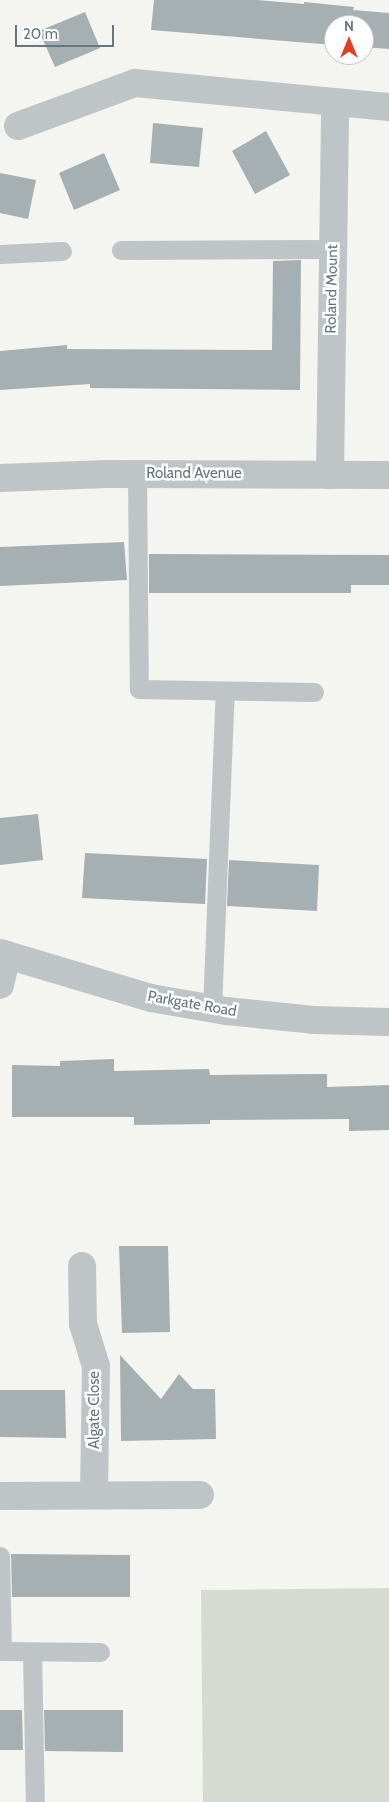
<!DOCTYPE html>
<html>
<head>
<meta charset="utf-8">
<style>
  body { margin:0 }
  #map { position:relative; width:389px; height:1802px; overflow:hidden; background:#f4f4f0; font-family:Cabin,sans-serif }
  div>[style] { position:absolute }
  .green>* { inset:0; background:#d6dbd1 }
  .building>* { inset:0; background:#a6afb2 }
  .service>* { height:19px; margin:-9.5px; padding:0 9.5px; transform-origin:9.5px; border-radius:9.5px; background:#bfc4c6 }
  .minor>* { height:28px; margin:-14px; padding:0 14px; transform-origin:14px; border-radius:14px; background:#bfc4c6 }
  .tertiary>* { height:28px; margin:-14px; padding:0 14px; transform-origin:14px; border-radius:14px; background:#bfc4c6 }
  span { translate:-50% -50%; white-space:nowrap; text-align:center; line-height:1.15; -webkit-text-stroke:5px #fff; paint-order:stroke }
  .street-label { font-size:15px; color:#647680 }
  .north { position:absolute; left:324px; top:15px; width:50px; height:50px; box-sizing:border-box; background:#fff; border:1px solid #c1c8cc; border-radius:50%; rotate:0deg; font-size:14px; font-weight:700; line-height:20px; text-align:center; color:#647680 }
  .north::after { content:''; display:block; margin:auto; width:18px; height:22px; background:#dc4027; clip-path:polygon(50% 0,100% 100%,50% 72%,0 100%) }
  .scale { position:absolute; left:15px; top:25px; width:99px; height:22px; box-sizing:border-box; border:2px solid #647680; border-top:0; padding-left:6px; font-size:15px; line-height:18px; white-space:nowrap; color:#647680; -webkit-text-stroke:4px #fff; paint-order:stroke }
</style>
</head>
<body>
<div id="map">
  <div class="green">
    <i style="clip-path:polygon(389px 1588px,389px 1802px,203px 1802px,201px 1590px)"></i>
  </div>
  <div class="building">
    <i style="clip-path:polygon(154px 0,257px 0,304px 4px,304px 2px,354px 7px,353px 10px,389px 13px,389px 49px,364px 47px,364px 25px,334px 25px,334px 45px,151px 30px)"></i>
    <i style="clip-path:polygon(85px 12px,100px 48px,55px 67px,39px 31px)"></i>
    <i style="clip-path:polygon(153px 123px,203px 128px,199px 167px,150px 163px)"></i>
    <i style="clip-path:polygon(266px 131px,290px 175px,255px 194px,232px 151px)"></i>
    <i style="clip-path:polygon(104px 153px,120px 190px,74px 210px,59px 173px)"></i>
    <i style="clip-path:polygon(0 173px,36px 180px,28px 219px,0 213px)"></i>
    <i style="clip-path:polygon(301px 260px,300px 390px,90px 388px,90px 384px,0 390px,0 351px,67px 345px,67px 349px,272px 350px,273px 261px)"></i>
    <i style="clip-path:polygon(124px 542px,127px 580px,0 586px,0 547px)"></i>
    <i style="clip-path:polygon(149px 554px,389px 555px,389px 585px,351px 585px,351px 593px,149px 593px)"></i>
    <i style="clip-path:polygon(38px 814px,43px 860px,0 865px,0 818px)"></i>
    <i style="clip-path:polygon(85px 853px,207px 859px,205px 904px,82px 898px)"></i>
    <i style="clip-path:polygon(229px 860px,319px 865px,317px 911px,227px 906px)"></i>
    <i style="clip-path:polygon(114px 1059px,114px 1071px,209px 1069px,210px 1075px,327px 1074px,327px 1087px,389px 1085px,389px 1130px,349px 1131px,349px 1119px,210px 1120px,210px 1124px,134px 1125px,134px 1117px,12px 1117px,12px 1065px,60px 1066px,60px 1061px)"></i>
    <i style="clip-path:polygon(119px 1246px,168px 1246px,170px 1332px,122px 1333px)"></i>
    <i style="clip-path:polygon(120px 1355px,161px 1399px,179px 1374px,193px 1389px,215px 1389px,216px 1439px,121px 1441px)"></i>
    <i style="clip-path:polygon(0 1390px,65px 1390px,66px 1438px,0 1437px)"></i>
    <i style="clip-path:polygon(11px 1554px,130px 1555px,130px 1597px,12px 1597px)"></i>
    <i style="clip-path:polygon(0 1710px,22px 1710px,23px 1750px,0 1750px)"></i>
    <i style="clip-path:polygon(44px 1710px,123px 1710px,123px 1752px,45px 1751px)"></i>
  </div>
  <div class="service">
    <i style="left:121px;top:250px;width:212px;rotate:-0.3deg"></i>
    <i style="left:0;top:254px;width:62px;rotate:-2.8deg"></i>
    <i style="left:137px;top:474px;width:215px;rotate:89.5deg"></i>
    <i style="left:139px;top:689px;width:175px;rotate:1deg"></i>
    <i style="left:212px;top:1009px;width:318px;rotate:-87.7deg"></i>
    <i style="left:0;top:1556px;width:95px;rotate:88.8deg"></i>
    <i style="left:2px;top:1651px;width:2px;rotate:180deg"></i>
    <i style="left:2px;top:1651px;width:98px;rotate:0.6deg"></i>
    <i style="left:32px;top:1652px;width:150px;rotate:88.9deg"></i>
  </div>
  <div class="minor">
    <i style="left:18px;top:126px;width:125px;rotate:-20.2deg"></i>
    <i style="left:135px;top:83px;width:255px;rotate:5.4deg"></i>
    <i style="left:330px;top:475px;width:372px;rotate:-89.2deg"></i>
    <i style="left:0;top:478px;width:107px;rotate:-2.1deg"></i>
    <i style="left:107px;top:474px;width:282px;rotate:0.2deg"></i>
    <i style="left:0;top:985px;width:31px;rotate:-77deg"></i>
    <i style="left:82px;top:1266px;width:58px;rotate:89deg"></i>
    <i style="left:83px;top:1324px;width:44px;rotate:72.8deg"></i>
    <i style="left:96px;top:1366px;width:129px;rotate:90.9deg"></i>
    <i style="left:0;top:1496px;width:200px;rotate:-0.3deg"></i>
  </div>
  <div class="tertiary">
    <i style="left:0;top:953px;width:158px;rotate:16.6deg"></i>
    <i style="left:151px;top:998px;width:76px;rotate:9.8deg"></i>
    <i style="left:226px;top:1011px;width:88px;rotate:5.8deg"></i>
    <i style="left:314px;top:1020px;width:75px;rotate:1.5deg"></i>
  </div>
  <div class="street-label">
    <span style="left:332px;top:289px;rotate:-89deg">Roland Mount</span>
    <span style="left:194px;top:474px">Roland Avenue</span>
    <span style="left:192px;top:1004px;rotate:10deg">Parkgate Road</span>
    <span style="left:95px;top:1410px;rotate:-90deg">Algate Close</span>
  </div>
  <div class="north">N</div>
  <div class="scale">20 m</div>
</div>
</body>
</html>
